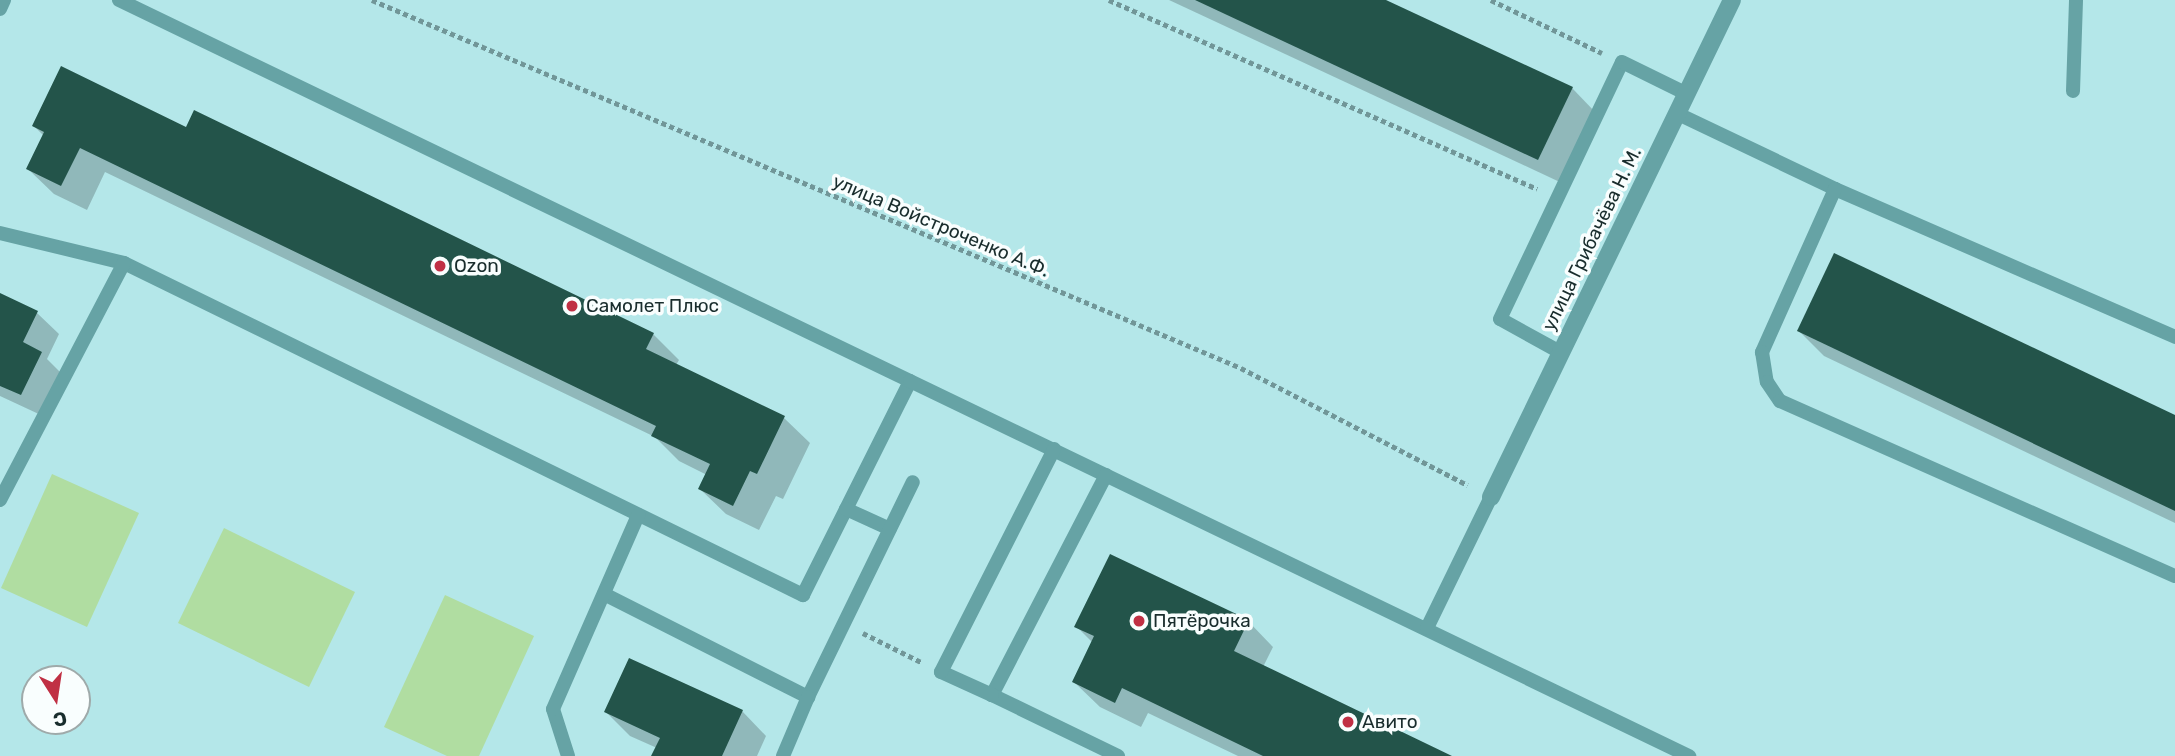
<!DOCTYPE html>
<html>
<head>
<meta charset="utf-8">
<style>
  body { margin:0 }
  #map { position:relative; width:2175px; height:756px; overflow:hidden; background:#b4e7e9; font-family:Rubik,sans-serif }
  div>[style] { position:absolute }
  .green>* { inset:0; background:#b0dda1 }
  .shadow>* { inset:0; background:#0003 }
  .building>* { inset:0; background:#23544a }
  .path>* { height:4.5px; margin-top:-2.25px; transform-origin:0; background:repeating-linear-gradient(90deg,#719698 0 5px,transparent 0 8.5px) }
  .lane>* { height:14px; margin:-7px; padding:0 7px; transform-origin:7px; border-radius:7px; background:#66a3a5 }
  .street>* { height:18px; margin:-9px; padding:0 9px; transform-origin:9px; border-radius:9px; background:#66a3a5 }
  .dots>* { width:19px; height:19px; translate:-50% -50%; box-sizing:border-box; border:4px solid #f9fefe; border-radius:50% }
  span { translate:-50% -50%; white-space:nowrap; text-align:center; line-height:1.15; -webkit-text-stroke:7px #f9fefe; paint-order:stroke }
  .street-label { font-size:19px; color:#192d2d }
  .poi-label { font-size:19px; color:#192d2d }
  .left { translate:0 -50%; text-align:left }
  .north { position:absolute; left:21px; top:665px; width:70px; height:70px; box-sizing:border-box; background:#f9fefe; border:2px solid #9faaaa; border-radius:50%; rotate:168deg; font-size:19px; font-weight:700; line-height:28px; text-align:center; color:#192d2d }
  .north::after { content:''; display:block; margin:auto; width:24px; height:32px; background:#c03044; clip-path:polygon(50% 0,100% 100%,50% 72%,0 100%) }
</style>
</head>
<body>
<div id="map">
  <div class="green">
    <i style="clip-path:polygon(52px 474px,139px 513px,87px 627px,1px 588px)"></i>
    <i style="clip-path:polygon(224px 528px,355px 592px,309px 687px,178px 623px)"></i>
    <i style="clip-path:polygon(445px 595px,534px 636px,479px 756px,447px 756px,384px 727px)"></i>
  </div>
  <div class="shadow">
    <i style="clip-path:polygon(1169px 0,1382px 0,1572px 88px,1597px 114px,1564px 184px)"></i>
    <i style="clip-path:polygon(34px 126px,187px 129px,653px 334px,679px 360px,676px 365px,784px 418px,810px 443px,783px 499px,776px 496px,759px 530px,726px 514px,700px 489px,707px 475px,679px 461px,655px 437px,105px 172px,87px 210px,54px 194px,28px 169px,44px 136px)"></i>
    <i style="clip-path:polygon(0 295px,37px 313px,59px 334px,47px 359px,63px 375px,43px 416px,0 396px)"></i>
    <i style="clip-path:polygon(1799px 331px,2175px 417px,2175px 523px,1824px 356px)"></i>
    <i style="clip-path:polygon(1248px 621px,1273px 647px,1263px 667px,1448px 756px,1238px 756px,1148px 713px,1141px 727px,1100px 707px,1074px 682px,1093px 643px,1077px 627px)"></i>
    <i style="clip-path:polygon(742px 711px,766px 736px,757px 756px,653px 756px,657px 748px,630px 736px,606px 712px)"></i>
  </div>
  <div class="building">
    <i style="clip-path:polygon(1195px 0,1386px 0,1573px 87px,1538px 160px)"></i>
    <i style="clip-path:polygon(61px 66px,186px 127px,194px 110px,654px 333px,646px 349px,785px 416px,757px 474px,750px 471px,733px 506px,698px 489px,710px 464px,651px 436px,656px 426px,80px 148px,61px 186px,26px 169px,44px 132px,32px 126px)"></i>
    <i style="clip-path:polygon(1834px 253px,2175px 415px,2175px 511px,1797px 331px)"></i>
    <i style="clip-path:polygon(0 293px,38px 311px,23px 342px,42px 352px,21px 395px,0 386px)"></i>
    <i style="clip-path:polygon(1110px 554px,1249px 620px,1234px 651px,1452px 756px,1263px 756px,1122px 688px,1115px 703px,1072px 682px,1094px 636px,1074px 627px)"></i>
    <i style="clip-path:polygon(629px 658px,743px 710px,722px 756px,651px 756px,660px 738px,604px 712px)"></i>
  </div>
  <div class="path">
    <i style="left:372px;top:0;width:944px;rotate:22.95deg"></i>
    <i style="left:1241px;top:368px;width:255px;rotate:27.3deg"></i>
    <i style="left:1109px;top:0;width:468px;rotate:23.8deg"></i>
    <i style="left:1491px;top:0;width:123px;rotate:25.5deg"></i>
    <i style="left:863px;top:633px;width:65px;rotate:26.6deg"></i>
  </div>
  <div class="lane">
    <i style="left:0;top:9px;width:10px;rotate:-66deg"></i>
    <i style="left:2073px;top:91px;width:91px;rotate:-88.1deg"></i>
    <i style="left:1676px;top:113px;width:176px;rotate:25.5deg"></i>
    <i style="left:1835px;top:189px;width:371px;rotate:23.5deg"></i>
    <i style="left:1835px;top:189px;width:179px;rotate:114.1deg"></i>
    <i style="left:1762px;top:352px;width:30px;rotate:81deg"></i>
    <i style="left:1767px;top:382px;width:23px;rotate:56deg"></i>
    <i style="left:1780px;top:401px;width:432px;rotate:23.9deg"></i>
    <i style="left:0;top:233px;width:128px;rotate:13.6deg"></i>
    <i style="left:124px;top:263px;width:756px;rotate:26.06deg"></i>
    <i style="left:803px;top:595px;width:239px;rotate:-63.4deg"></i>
    <i style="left:910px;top:381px;width:878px;rotate:-154.28deg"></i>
    <i style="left:1560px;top:352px;width:68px;rotate:-151.2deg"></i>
    <i style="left:1500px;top:319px;width:284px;rotate:-64.6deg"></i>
    <i style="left:1622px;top:62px;width:70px;rotate:26.2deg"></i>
    <i style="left:910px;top:381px;width:865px;rotate:25.71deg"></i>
    <i style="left:1106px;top:475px;width:248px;rotate:117.4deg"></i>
    <i style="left:992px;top:695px;width:140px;rotate:25.8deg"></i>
    <i style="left:0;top:500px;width:267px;rotate:-62.4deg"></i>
    <i style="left:846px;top:509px;width:48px;rotate:24.4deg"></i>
    <i style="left:604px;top:594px;width:229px;rotate:26.8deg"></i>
    <i style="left:808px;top:697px;width:239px;rotate:-64deg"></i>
    <i style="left:1427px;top:628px;width:146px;rotate:-64deg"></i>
    <i style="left:992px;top:695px;width:56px;rotate:-155.7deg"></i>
    <i style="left:941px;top:672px;width:250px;rotate:-63.1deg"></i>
    <i style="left:568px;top:756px;width:49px;rotate:-107.7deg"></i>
    <i style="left:553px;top:709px;width:212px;rotate:-66.3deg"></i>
    <i style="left:783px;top:756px;width:64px;rotate:-67deg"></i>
  </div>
  <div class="street">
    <i style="left:1491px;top:497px;width:552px;rotate:-64.13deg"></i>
  </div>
  <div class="dots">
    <i style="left:440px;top:266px;background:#c03044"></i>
    <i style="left:572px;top:306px;background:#c03044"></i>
    <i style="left:1139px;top:621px;background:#c03044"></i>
    <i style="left:1348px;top:722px;background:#c03044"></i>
  </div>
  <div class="street-label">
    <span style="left:941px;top:226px;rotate:23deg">улица Войстроченко А.Ф.</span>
    <span style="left:1592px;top:239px;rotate:-64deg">улица Грибачёва Н. М.</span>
  </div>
  <div class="poi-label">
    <span class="left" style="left:454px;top:266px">Ozon</span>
    <span class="left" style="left:586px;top:306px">Самолет Плюс</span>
    <span class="left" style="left:1153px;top:621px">Пятёрочка</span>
    <span class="left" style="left:1362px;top:722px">Авито</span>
  </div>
  <div class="north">С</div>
</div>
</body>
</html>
